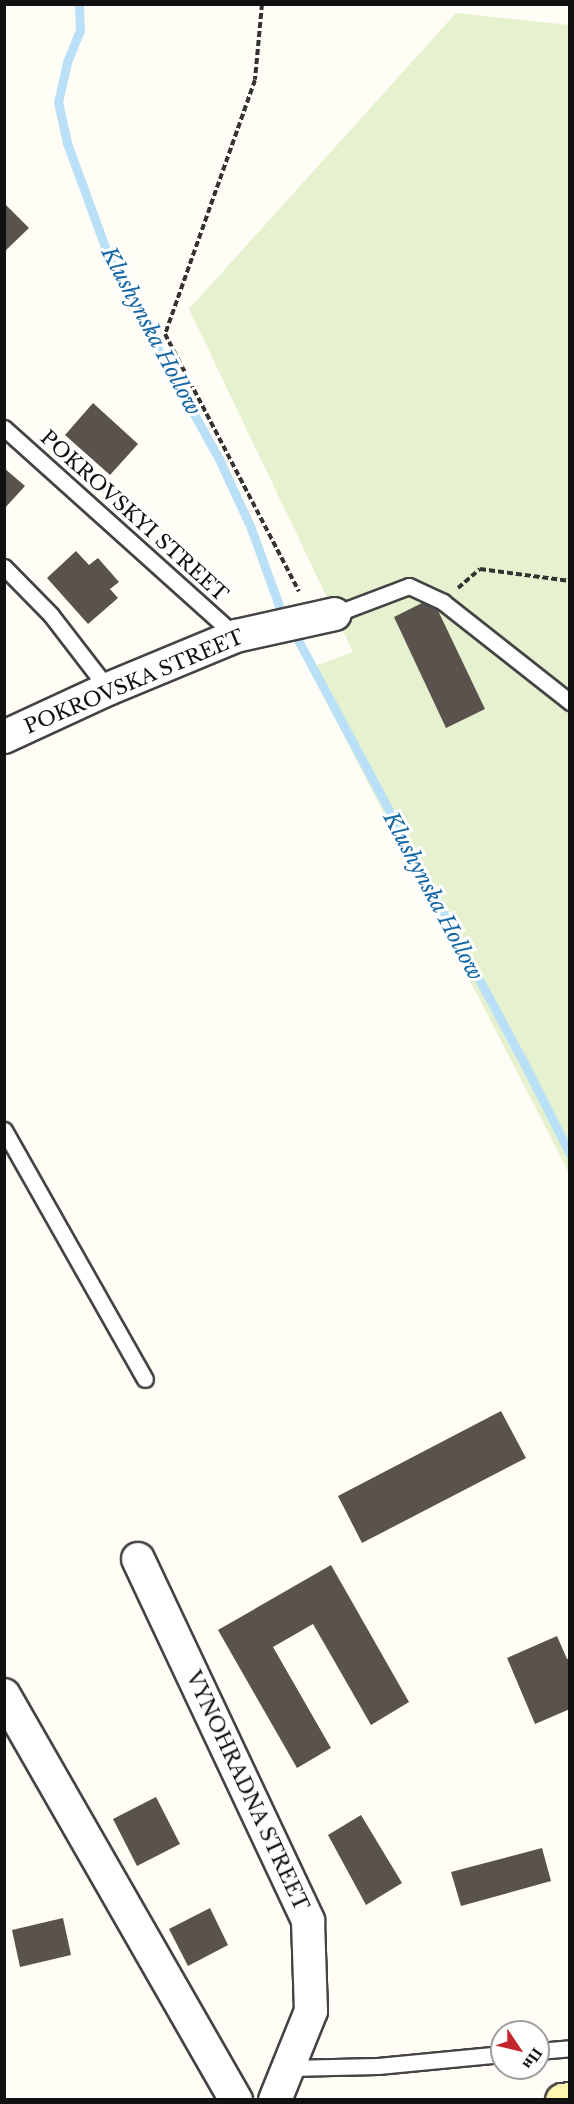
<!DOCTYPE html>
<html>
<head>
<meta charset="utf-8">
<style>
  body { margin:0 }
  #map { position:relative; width:574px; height:2104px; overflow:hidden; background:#fffdf5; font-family:"Libre Baskerville",serif }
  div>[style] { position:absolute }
  .pitch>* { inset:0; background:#e6f2cf }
  .stream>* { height:9px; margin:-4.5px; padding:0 4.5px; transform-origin:4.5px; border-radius:4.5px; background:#b9e0f7 }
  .building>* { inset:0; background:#5a524d }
  .path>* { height:4px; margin-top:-2px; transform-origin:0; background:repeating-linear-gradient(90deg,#333 0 6px,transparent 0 9px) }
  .roads { filter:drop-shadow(2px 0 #444) drop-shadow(-2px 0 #444) drop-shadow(0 2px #444) drop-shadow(0 -2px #444) }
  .lane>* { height:15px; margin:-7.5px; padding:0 7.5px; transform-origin:7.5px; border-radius:7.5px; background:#fff }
  .street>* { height:32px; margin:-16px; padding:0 16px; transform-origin:16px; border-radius:16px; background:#fff }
  .secondary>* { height:33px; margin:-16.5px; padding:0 16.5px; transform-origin:16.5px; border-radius:16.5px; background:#fff6b0 }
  span { translate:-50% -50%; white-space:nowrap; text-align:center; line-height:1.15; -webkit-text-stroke:6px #fff; paint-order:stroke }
  .street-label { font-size:20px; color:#111 }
  .water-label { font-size:21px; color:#1768a6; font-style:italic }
  .frame { position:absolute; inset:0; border:6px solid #111; pointer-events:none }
  .north { position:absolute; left:490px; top:2020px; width:60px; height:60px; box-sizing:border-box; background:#fff; border:2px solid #a0a0a0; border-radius:50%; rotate:125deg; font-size:16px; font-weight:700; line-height:24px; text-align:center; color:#111 }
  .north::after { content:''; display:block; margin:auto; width:21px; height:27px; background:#c4262e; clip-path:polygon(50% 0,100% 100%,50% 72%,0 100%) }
</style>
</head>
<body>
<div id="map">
  <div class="pitch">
    <i style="clip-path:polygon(456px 13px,569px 25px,569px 1173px,309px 668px,353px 652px,189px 309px)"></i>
  </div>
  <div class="stream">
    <i style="left:79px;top:4px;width:26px;rotate:88deg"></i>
    <i style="left:80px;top:30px;width:35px;rotate:112deg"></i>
    <i style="left:67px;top:63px;width:40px;rotate:103deg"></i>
    <i style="left:58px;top:102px;width:42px;rotate:77.6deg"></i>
    <i style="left:67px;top:143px;width:131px;rotate:69.9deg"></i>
    <i style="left:112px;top:266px;width:221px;rotate:61deg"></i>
    <i style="left:219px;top:459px;width:76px;rotate:65.1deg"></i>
    <i style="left:251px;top:528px;width:91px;rotate:70.2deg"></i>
    <i style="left:297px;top:638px;width:475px;rotate:61.9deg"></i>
    <i style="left:521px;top:1057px;width:109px;rotate:63.2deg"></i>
  </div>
  <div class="building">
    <i style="clip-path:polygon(4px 203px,29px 228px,4px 252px)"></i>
    <i style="clip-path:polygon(93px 403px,138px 444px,110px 475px,65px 435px)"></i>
    <i style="clip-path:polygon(4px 468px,25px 486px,4px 509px)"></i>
    <i style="clip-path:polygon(76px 551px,89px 565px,98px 558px,119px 582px,110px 589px,118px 598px,88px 624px,47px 578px)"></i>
    <i style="clip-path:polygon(432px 598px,485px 709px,446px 728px,394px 617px)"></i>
    <i style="clip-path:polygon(501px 1411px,526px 1458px,362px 1543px,338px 1496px)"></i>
    <i style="clip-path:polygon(331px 1565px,409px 1702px,371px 1725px,313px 1624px,273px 1647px,331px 1748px,297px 1768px,218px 1630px)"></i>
    <i style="clip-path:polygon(557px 1636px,567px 1659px,570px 1658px,570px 1709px,535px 1724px,507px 1658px)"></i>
    <i style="clip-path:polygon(156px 1797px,180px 1844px,137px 1866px,113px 1819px)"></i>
    <i style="clip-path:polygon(361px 1815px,402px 1883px,366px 1905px,328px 1835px)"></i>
    <i style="clip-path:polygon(542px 1848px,551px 1881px,461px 1906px,451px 1872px)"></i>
    <i style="clip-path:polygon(210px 1908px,228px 1945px,188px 1966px,169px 1929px)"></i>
    <i style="clip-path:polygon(63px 1918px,71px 1955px,20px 1967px,12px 1930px)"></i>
  </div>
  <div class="path">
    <i style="left:262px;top:4px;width:76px;rotate:95.3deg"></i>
    <i style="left:255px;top:80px;width:269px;rotate:109.5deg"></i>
    <i style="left:165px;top:334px;width:290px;rotate:62.5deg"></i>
    <i style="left:458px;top:588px;width:29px;rotate:-41deg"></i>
    <i style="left:480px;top:569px;width:91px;rotate:7.6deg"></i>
  </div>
  <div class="roads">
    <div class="lane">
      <i style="left:4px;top:428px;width:312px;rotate:41.9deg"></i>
      <i style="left:4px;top:567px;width:67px;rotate:45.6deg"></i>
      <i style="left:51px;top:615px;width:93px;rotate:52.4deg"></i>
      <i style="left:335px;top:614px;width:79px;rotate:-20.7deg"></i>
      <i style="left:409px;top:586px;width:38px;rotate:25deg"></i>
      <i style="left:443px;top:602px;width:162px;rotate:38.2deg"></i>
      <i style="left:4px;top:1130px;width:286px;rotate:60.5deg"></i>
      <i style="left:538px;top:2051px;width:32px;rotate:-5deg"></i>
      <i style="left:288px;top:2068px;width:90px;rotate:-1.3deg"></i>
      <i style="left:378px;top:2066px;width:125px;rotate:-5.5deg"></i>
    </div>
    <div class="street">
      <i style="left:4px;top:737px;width:115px;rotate:-24.8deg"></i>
      <i style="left:108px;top:689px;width:139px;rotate:-22.5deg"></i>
      <i style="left:236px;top:636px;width:101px;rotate:-12.5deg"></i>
      <i style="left:138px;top:1559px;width:400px;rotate:64.8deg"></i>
      <i style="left:308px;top:1921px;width:90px;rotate:88.1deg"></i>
      <i style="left:311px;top:2011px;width:96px;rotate:112deg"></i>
      <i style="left:4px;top:1695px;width:467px;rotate:60.2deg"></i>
    </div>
    <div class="secondary">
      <i style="left:562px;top:2100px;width:8px;rotate:-7deg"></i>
    </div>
  </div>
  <div class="street-label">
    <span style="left:134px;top:516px;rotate:42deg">POKROVSKYI STREET</span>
    <span style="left:134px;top:682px;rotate:-23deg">POKROVSKA STREET</span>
    <span style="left:247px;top:1791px;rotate:65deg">VYNOHRADNA STREET</span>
  </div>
  <div class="water-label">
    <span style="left:151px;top:331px;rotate:62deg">Klushynska Hollow</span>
    <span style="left:433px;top:896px;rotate:62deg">Klushynska Hollow</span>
  </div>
  <div class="frame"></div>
  <div class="north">Пн</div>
</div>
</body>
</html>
